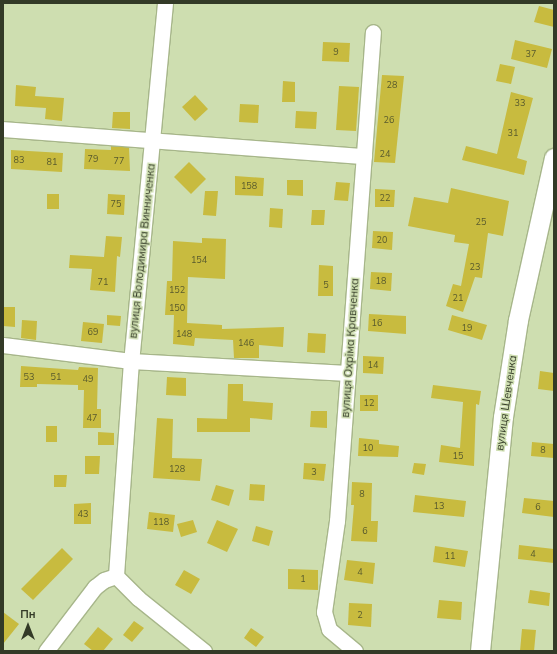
<!DOCTYPE html>
<html>
<head>
<meta charset="utf-8">
<style>
  body { margin:0 }
  #map { position:relative; width:557px; height:654px; overflow:hidden; background:#cedeb0; font-family:Mulish,sans-serif }
  div>[style] { position:absolute }
  .building>* { inset:0; background:#c8bb3f }
  .roads { filter:drop-shadow(1px 0 #a7b68a) drop-shadow(-1px 0 #a7b68a) drop-shadow(0 1px #a7b68a) drop-shadow(0 -1px #a7b68a) }
  .minor>* { height:15px; margin:-7.5px; padding:0 7.5px; transform-origin:7.5px; border-radius:7.5px; background:#fff }
  .tertiary>* { height:19px; margin:-9.5px; padding:0 9.5px; transform-origin:9.5px; border-radius:9.5px; background:#fff }
  span { translate:-50% -50%; white-space:nowrap; text-align:center; line-height:1.15; -webkit-text-stroke:3px #cedeb0; paint-order:stroke }
  .number-label { font-size:9px; color:#585a2d }
  .number-label span { -webkit-text-stroke-width:0 }
  .street-label { font-size:11px; color:#333a27 }
  .frame { position:absolute; inset:0; border:4px solid #333a27; pointer-events:none }
  .north { position:absolute; left:8px; top:606px; width:40px; height:40px; -webkit-text-stroke:3px #cedeb0; paint-order:stroke; rotate:0deg; font-size:11px; font-weight:700; line-height:16px; text-align:center; color:#333a27 }
  .north::after { content:''; display:block; margin:auto; width:14px; height:18px; background:#333a27; clip-path:polygon(50% 0,100% 100%,50% 72%,0 100%) }
</style>
</head>
<body>
<div id="map">
  <div class="building">
    <i style="clip-path:polygon(539px 6px,554px 10px,554px 27px,534px 22px)"></i>
    <i style="clip-path:polygon(515px 40px,552px 49px,547px 68px,511px 59px)"></i>
    <i style="clip-path:polygon(323px 42px,350px 43px,349px 62px,322px 61px)"></i>
    <i style="clip-path:polygon(500px 64px,515px 67px,511px 84px,496px 81px)"></i>
    <i style="clip-path:polygon(382px 75px,404px 76px,395px 163px,374px 162px)"></i>
    <i style="clip-path:polygon(283px 81px,295px 82px,295px 102px,282px 102px)"></i>
    <i style="clip-path:polygon(16px 85px,36px 87px,35px 96px,64px 98px,62px 121px,45px 119px,46px 108px,15px 106px)"></i>
    <i style="clip-path:polygon(339px 86px,359px 87px,356px 131px,336px 130px)"></i>
    <i style="clip-path:polygon(511px 92px,533px 98px,517px 158px,527px 161px,524px 175px,462px 160px,466px 146px,497px 154px)"></i>
    <i style="clip-path:polygon(195px 95px,208px 109px,195px 121px,182px 107px)"></i>
    <i style="clip-path:polygon(240px 104px,259px 105px,258px 123px,239px 122px)"></i>
    <i style="clip-path:polygon(296px 111px,317px 112px,316px 129px,295px 128px)"></i>
    <i style="clip-path:polygon(113px 112px,130px 112px,130px 129px,112px 128px)"></i>
    <i style="clip-path:polygon(111px 146px,129px 147px,130px 171px,84px 169px,85px 149px,111px 150px)"></i>
    <i style="clip-path:polygon(11px 150px,63px 153px,62px 172px,11px 169px)"></i>
    <i style="clip-path:polygon(189px 162px,206px 179px,191px 194px,174px 177px)"></i>
    <i style="clip-path:polygon(235px 176px,264px 178px,263px 196px,235px 195px)"></i>
    <i style="clip-path:polygon(287px 180px,303px 180px,303px 196px,287px 195px)"></i>
    <i style="clip-path:polygon(336px 182px,350px 183px,348px 201px,334px 200px)"></i>
    <i style="clip-path:polygon(451px 188px,509px 201px,503px 236px,488px 233px,482px 278px,475px 277px,463px 312px,446px 306px,453px 284px,461px 286px,469px 244px,454px 242px,455px 235px,408px 226px,414px 197px,448px 203px)"></i>
    <i style="clip-path:polygon(375px 189px,395px 190px,394px 207px,375px 207px)"></i>
    <i style="clip-path:polygon(205px 191px,218px 191px,216px 216px,203px 215px)"></i>
    <i style="clip-path:polygon(47px 194px,59px 194px,59px 209px,47px 209px)"></i>
    <i style="clip-path:polygon(108px 194px,125px 195px,124px 215px,107px 214px)"></i>
    <i style="clip-path:polygon(270px 208px,283px 209px,282px 228px,269px 227px)"></i>
    <i style="clip-path:polygon(312px 210px,325px 210px,324px 225px,311px 225px)"></i>
    <i style="clip-path:polygon(373px 231px,393px 232px,392px 250px,372px 248px)"></i>
    <i style="clip-path:polygon(106px 236px,122px 237px,120px 257px,117px 256px,115px 292px,90px 290px,92px 269px,69px 268px,70px 255px,104px 257px)"></i>
    <i style="clip-path:polygon(202px 238px,226px 239px,225px 279px,188px 277px,187px 323px,222px 325px,222px 329px,284px 327px,283px 347px,259px 345px,259px 358px,234px 358px,233px 340px,195px 338px,194px 346px,173px 344px,174px 315px,165px 315px,167px 281px,172px 281px,173px 241px,202px 243px)"></i>
    <i style="clip-path:polygon(319px 265px,333px 266px,333px 296px,318px 296px)"></i>
    <i style="clip-path:polygon(371px 272px,392px 273px,391px 291px,370px 289px)"></i>
    <i style="clip-path:polygon(3px 307px,15px 307px,15px 327px,3px 326px)"></i>
    <i style="clip-path:polygon(369px 314px,406px 316px,406px 334px,368px 331px)"></i>
    <i style="clip-path:polygon(107px 315px,121px 316px,120px 326px,107px 325px)"></i>
    <i style="clip-path:polygon(452px 315px,487px 325px,482px 340px,448px 330px)"></i>
    <i style="clip-path:polygon(22px 320px,37px 321px,36px 340px,21px 338px)"></i>
    <i style="clip-path:polygon(83px 322px,104px 324px,102px 343px,81px 341px)"></i>
    <i style="clip-path:polygon(308px 333px,326px 334px,325px 353px,307px 352px)"></i>
    <i style="clip-path:polygon(363px 356px,384px 357px,383px 374px,363px 373px)"></i>
    <i style="clip-path:polygon(21px 366px,78px 370px,79px 367px,98px 368px,97px 409px,101px 409px,101px 428px,83px 428px,84px 390px,78px 390px,78px 385px,37px 384px,37px 387px,20px 387px)"></i>
    <i style="clip-path:polygon(540px 371px,554px 373px,554px 391px,538px 389px)"></i>
    <i style="clip-path:polygon(167px 377px,186px 378px,186px 396px,166px 395px)"></i>
    <i style="clip-path:polygon(228px 384px,243px 384px,243px 401px,273px 403px,272px 420px,250px 418px,250px 432px,197px 432px,197px 418px,227px 419px)"></i>
    <i style="clip-path:polygon(433px 385px,481px 391px,479px 405px,476px 404px,474px 466px,439px 462px,441px 445px,460px 448px,463px 402px,431px 398px)"></i>
    <i style="clip-path:polygon(360px 395px,378px 395px,378px 411px,360px 411px)"></i>
    <i style="clip-path:polygon(311px 411px,327px 411px,327px 428px,310px 427px)"></i>
    <i style="clip-path:polygon(157px 418px,173px 419px,172px 458px,202px 459px,200px 481px,153px 478px)"></i>
    <i style="clip-path:polygon(46px 426px,57px 426px,57px 442px,46px 442px)"></i>
    <i style="clip-path:polygon(98px 432px,114px 433px,114px 445px,98px 445px)"></i>
    <i style="clip-path:polygon(359px 438px,379px 440px,379px 444px,399px 446px,398px 457px,358px 456px)"></i>
    <i style="clip-path:polygon(532px 442px,554px 444px,554px 458px,531px 456px)"></i>
    <i style="clip-path:polygon(85px 456px,100px 456px,99px 474px,85px 474px)"></i>
    <i style="clip-path:polygon(304px 463px,326px 464px,324px 481px,303px 479px)"></i>
    <i style="clip-path:polygon(414px 463px,426px 464px,424px 475px,412px 473px)"></i>
    <i style="clip-path:polygon(54px 475px,67px 475px,66px 487px,54px 487px)"></i>
    <i style="clip-path:polygon(352px 482px,372px 483px,371px 521px,378px 521px,377px 542px,351px 541px,354px 505px,351px 505px)"></i>
    <i style="clip-path:polygon(250px 484px,265px 485px,264px 501px,249px 500px)"></i>
    <i style="clip-path:polygon(216px 485px,234px 490px,229px 506px,211px 500px)"></i>
    <i style="clip-path:polygon(415px 495px,466px 501px,464px 517px,413px 512px)"></i>
    <i style="clip-path:polygon(524px 498px,554px 501px,554px 517px,522px 513px)"></i>
    <i style="clip-path:polygon(91px 503px,91px 524px,74px 524px,74px 504px)"></i>
    <i style="clip-path:polygon(149px 512px,175px 515px,173px 532px,147px 529px)"></i>
    <i style="clip-path:polygon(193px 520px,197px 532px,181px 537px,177px 524px)"></i>
    <i style="clip-path:polygon(217px 520px,238px 529px,227px 552px,207px 543px)"></i>
    <i style="clip-path:polygon(256px 526px,273px 531px,269px 546px,252px 541px)"></i>
    <i style="clip-path:polygon(519px 545px,554px 549px,554px 563px,518px 559px)"></i>
    <i style="clip-path:polygon(435px 546px,468px 551px,465px 567px,433px 562px)"></i>
    <i style="clip-path:polygon(62px 548px,73px 559px,33px 600px,21px 589px)"></i>
    <i style="clip-path:polygon(347px 560px,375px 563px,373px 584px,344px 580px)"></i>
    <i style="clip-path:polygon(288px 569px,318px 570px,318px 590px,288px 589px)"></i>
    <i style="clip-path:polygon(184px 570px,200px 579px,191px 594px,175px 585px)"></i>
    <i style="clip-path:polygon(530px 590px,550px 593px,549px 606px,528px 603px)"></i>
    <i style="clip-path:polygon(439px 600px,462px 602px,461px 620px,437px 618px)"></i>
    <i style="clip-path:polygon(349px 603px,372px 604px,371px 627px,348px 625px)"></i>
    <i style="clip-path:polygon(3px 612px,19px 624px,3px 644px)"></i>
    <i style="clip-path:polygon(134px 621px,144px 628px,132px 642px,123px 635px)"></i>
    <i style="clip-path:polygon(98px 627px,113px 639px,103px 651px,93px 651px,84px 644px)"></i>
    <i style="clip-path:polygon(251px 628px,264px 637px,256px 647px,244px 638px)"></i>
    <i style="clip-path:polygon(522px 629px,536px 630px,534px 651px,520px 651px)"></i>
  </div>
  <div class="roads">
    <div class="minor">
      <i style="left:165px;top:3px;width:360px;rotate:95.4deg"></i>
      <i style="left:131px;top:361px;width:216px;rotate:94deg"></i>
      <i style="left:116px;top:576px;width:31px;rotate:45deg"></i>
      <i style="left:138px;top:598px;width:85px;rotate:38.8deg"></i>
      <i style="left:3px;top:129px;width:362px;rotate:4.3deg"></i>
      <i style="left:3px;top:345px;width:129px;rotate:7.1deg"></i>
      <i style="left:131px;top:361px;width:217px;rotate:3.2deg"></i>
      <i style="left:46px;top:651px;width:81px;rotate:-52.6deg"></i>
      <i style="left:95px;top:587px;width:11px;rotate:-38deg"></i>
      <i style="left:104px;top:580px;width:13px;rotate:-18deg"></i>
      <i style="left:355px;top:651px;width:34px;rotate:-140deg"></i>
      <i style="left:329px;top:629px;width:18px;rotate:-106deg"></i>
      <i style="left:324px;top:612px;width:92px;rotate:-81.9deg"></i>
      <i style="left:337px;top:521px;width:490px;rotate:-85.8deg"></i>
    </div>
    <div class="tertiary">
      <i style="left:480px;top:651px;width:235px;rotate:-84.4deg"></i>
      <i style="left:503px;top:417px;width:98px;rotate:-81.2deg"></i>
      <i style="left:518px;top:320px;width:166px;rotate:-77.5deg"></i>
    </div>
  </div>
  <div class="number-label">
    <span style="left:336px;top:52px">9</span>
    <span style="left:531px;top:54px">37</span>
    <span style="left:392px;top:85px">28</span>
    <span style="left:520px;top:103px">33</span>
    <span style="left:389px;top:120px">26</span>
    <span style="left:513px;top:133px">31</span>
    <span style="left:385px;top:154px">24</span>
    <span style="left:93px;top:159px">79</span>
    <span style="left:19px;top:160px">83</span>
    <span style="left:119px;top:161px">77</span>
    <span style="left:52px;top:162px">81</span>
    <span style="left:249px;top:186px">158</span>
    <span style="left:385px;top:198px">22</span>
    <span style="left:116px;top:204px">75</span>
    <span style="left:481px;top:222px">25</span>
    <span style="left:382px;top:240px">20</span>
    <span style="left:199px;top:260px">154</span>
    <span style="left:475px;top:267px">23</span>
    <span style="left:381px;top:281px">18</span>
    <span style="left:103px;top:282px">71</span>
    <span style="left:326px;top:285px">5</span>
    <span style="left:177px;top:290px">152</span>
    <span style="left:458px;top:298px">21</span>
    <span style="left:177px;top:308px">150</span>
    <span style="left:377px;top:323px">16</span>
    <span style="left:467px;top:328px">19</span>
    <span style="left:93px;top:332px">69</span>
    <span style="left:184px;top:334px">148</span>
    <span style="left:246px;top:343px">146</span>
    <span style="left:373px;top:365px">14</span>
    <span style="left:29px;top:377px">53</span>
    <span style="left:56px;top:377px">51</span>
    <span style="left:88px;top:379px">49</span>
    <span style="left:369px;top:403px">12</span>
    <span style="left:92px;top:418px">47</span>
    <span style="left:368px;top:448px">10</span>
    <span style="left:543px;top:450px">8</span>
    <span style="left:458px;top:456px">15</span>
    <span style="left:177px;top:469px">128</span>
    <span style="left:314px;top:472px">3</span>
    <span style="left:362px;top:494px">8</span>
    <span style="left:439px;top:506px">13</span>
    <span style="left:538px;top:507px">6</span>
    <span style="left:83px;top:514px">43</span>
    <span style="left:161px;top:522px">118</span>
    <span style="left:365px;top:531px">6</span>
    <span style="left:533px;top:554px">4</span>
    <span style="left:450px;top:556px">11</span>
    <span style="left:360px;top:572px">4</span>
    <span style="left:303px;top:579px">1</span>
    <span style="left:360px;top:615px">2</span>
  </div>
  <div class="street-label">
    <span style="left:142px;top:251px;rotate:-84deg">вулиця Володимира Винниченка</span>
    <span style="left:350px;top:348px;rotate:-86deg">вулиця Охріма Кравченка</span>
    <span style="left:506px;top:403px;rotate:-82deg">вулиця Шевченка</span>
  </div>
  <div class="frame"></div>
  <div class="north">Пн</div>
</div>
</body>
</html>
